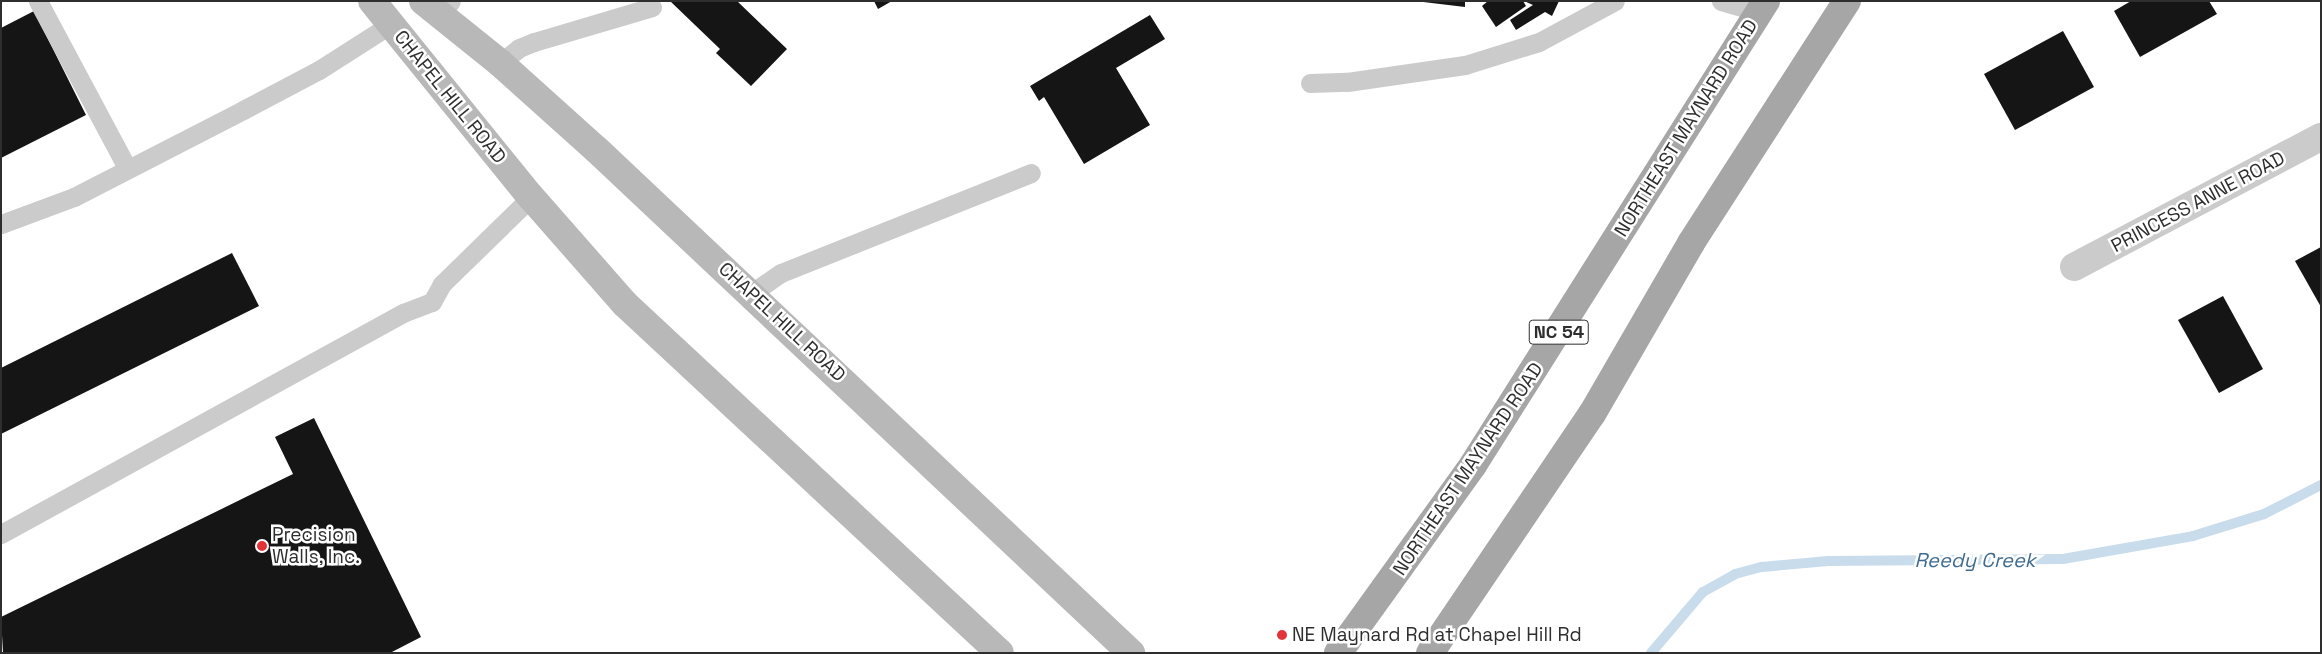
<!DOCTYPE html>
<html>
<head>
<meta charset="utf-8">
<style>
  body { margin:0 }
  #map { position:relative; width:2322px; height:654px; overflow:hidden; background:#fff; font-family:"Space Grotesk",sans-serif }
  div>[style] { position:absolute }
  .stream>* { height:10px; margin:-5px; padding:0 5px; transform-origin:5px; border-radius:5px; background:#c9dceb }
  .building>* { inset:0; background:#151515 }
  .service>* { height:19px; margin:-9.5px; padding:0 9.5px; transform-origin:9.5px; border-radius:9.5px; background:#cbcbcb }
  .minor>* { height:28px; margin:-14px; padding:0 14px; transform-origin:14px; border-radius:14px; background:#cbcbcb }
  .secondary>* { height:28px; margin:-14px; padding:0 14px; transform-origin:14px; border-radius:14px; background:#b8b8b8 }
  .primary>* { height:28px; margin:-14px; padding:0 14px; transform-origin:14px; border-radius:14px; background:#a6a6a6 }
  .dots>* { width:14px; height:14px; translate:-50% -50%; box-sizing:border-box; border:2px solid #fff; border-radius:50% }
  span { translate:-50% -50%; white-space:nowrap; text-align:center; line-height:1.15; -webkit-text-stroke:5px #fff; paint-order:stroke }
  .shield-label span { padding:1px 4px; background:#fff; border:1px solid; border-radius:4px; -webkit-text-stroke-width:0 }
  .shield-label { font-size:18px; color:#2e2e2e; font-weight:700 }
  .street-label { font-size:19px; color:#2e2e2e }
  .poi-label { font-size:19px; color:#2e2e2e }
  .left { translate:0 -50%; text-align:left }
  .water-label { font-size:20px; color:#3e6b8f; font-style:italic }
  .frame { position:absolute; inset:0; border:2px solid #2e2e2e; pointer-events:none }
</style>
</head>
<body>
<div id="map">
  <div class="stream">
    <i style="left:1651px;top:653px;width:80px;rotate:-49.6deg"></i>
    <i style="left:1703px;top:592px;width:37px;rotate:-29deg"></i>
    <i style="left:1735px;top:574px;width:28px;rotate:-15deg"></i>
    <i style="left:1762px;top:567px;width:66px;rotate:-5.2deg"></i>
    <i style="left:1828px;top:561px;width:235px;rotate:-0.5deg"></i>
    <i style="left:2063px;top:559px;width:132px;rotate:-10deg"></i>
    <i style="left:2193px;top:536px;width:74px;rotate:-17.2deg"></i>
    <i style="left:2264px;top:514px;width:64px;rotate:-27deg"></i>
  </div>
  <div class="building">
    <i style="clip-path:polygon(670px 1px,737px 1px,787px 49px,751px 86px,716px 53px,720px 49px)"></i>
    <i style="clip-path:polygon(874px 1px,892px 1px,878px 9px)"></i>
    <i style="clip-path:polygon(1415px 1px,1465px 1px,1465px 7px)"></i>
    <i style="clip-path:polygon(1488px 1px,1523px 1px,1526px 6px,1496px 27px,1482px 6px)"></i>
    <i style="clip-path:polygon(1524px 1px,1559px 1px,1552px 16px,1545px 12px,1516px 30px,1510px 20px,1533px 5px)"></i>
    <i style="clip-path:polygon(2131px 1px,2209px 1px,2217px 14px,2140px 57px,2114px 11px)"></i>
    <i style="clip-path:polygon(34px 11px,86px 115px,1px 158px,1px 28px)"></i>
    <i style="clip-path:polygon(1150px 15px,1165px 39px,1116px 68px,1150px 125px,1084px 164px,1044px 97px,1039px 101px,1030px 86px)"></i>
    <i style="clip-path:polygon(2063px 31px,2094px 87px,2015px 130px,1984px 74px)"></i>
    <i style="clip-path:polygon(2321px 247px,2321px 307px,2295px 261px)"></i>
    <i style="clip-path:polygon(232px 253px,259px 306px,1px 434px,1px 368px)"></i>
    <i style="clip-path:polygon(2223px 296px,2263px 369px,2219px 393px,2178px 320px)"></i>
    <i style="clip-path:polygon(314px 418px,421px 637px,390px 653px,3px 653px,1px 617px,293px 474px,275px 437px)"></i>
  </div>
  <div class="service">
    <i style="left:38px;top:1px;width:189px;rotate:61.9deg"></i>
    <i style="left:1721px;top:1px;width:40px;rotate:16deg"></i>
    <i style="left:439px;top:15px;width:18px;rotate:-49deg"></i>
    <i style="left:500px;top:63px;width:24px;rotate:-38deg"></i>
    <i style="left:519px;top:48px;width:16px;rotate:-22deg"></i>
    <i style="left:534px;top:42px;width:123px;rotate:-16.5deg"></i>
    <i style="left:1310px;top:83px;width:37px;rotate:-2deg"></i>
    <i style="left:1347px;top:82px;width:119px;rotate:-8.2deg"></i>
    <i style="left:1465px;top:65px;width:77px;rotate:-17.3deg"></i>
    <i style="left:1539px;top:42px;width:86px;rotate:-28.3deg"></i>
    <i style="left:1px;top:224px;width:78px;rotate:-20.3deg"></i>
    <i style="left:74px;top:197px;width:190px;rotate:-27.2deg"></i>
    <i style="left:243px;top:110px;width:86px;rotate:-27.8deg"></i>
    <i style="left:319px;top:70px;width:85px;rotate:-32.6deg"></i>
    <i style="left:752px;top:293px;width:35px;rotate:-35deg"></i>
    <i style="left:781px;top:273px;width:269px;rotate:-21.8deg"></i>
    <i style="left:1px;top:534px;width:459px;rotate:-28.8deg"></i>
    <i style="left:403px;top:313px;width:31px;rotate:-21deg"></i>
    <i style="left:432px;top:302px;width:21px;rotate:-61deg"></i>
    <i style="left:442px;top:284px;width:124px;rotate:-44.3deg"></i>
  </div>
  <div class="minor">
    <i style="left:2074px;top:267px;width:279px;rotate:-27.8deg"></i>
  </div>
  <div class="secondary">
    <i style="left:372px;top:1px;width:252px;rotate:51deg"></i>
    <i style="left:531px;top:197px;width:142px;rotate:48.7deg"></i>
    <i style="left:625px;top:304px;width:512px;rotate:42.94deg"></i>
    <i style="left:423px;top:1px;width:99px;rotate:38.8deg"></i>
    <i style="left:500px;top:63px;width:130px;rotate:41.9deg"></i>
    <i style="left:597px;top:150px;width:734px;rotate:43.29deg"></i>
  </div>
  <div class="primary">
    <i style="left:1338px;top:653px;width:231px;rotate:-54.3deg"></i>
    <i style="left:1473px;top:465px;width:549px;rotate:-57.73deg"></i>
    <i style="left:1430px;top:653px;width:289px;rotate:-55.9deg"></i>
    <i style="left:1592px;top:414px;width:198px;rotate:-59.9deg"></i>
    <i style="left:1691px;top:243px;width:288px;rotate:-57.2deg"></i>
  </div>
  <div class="dots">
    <i style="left:262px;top:546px;background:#e13438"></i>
    <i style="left:1282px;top:635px;background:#e13438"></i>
  </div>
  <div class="shield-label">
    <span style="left:1559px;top:332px">NC 54</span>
  </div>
  <div class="street-label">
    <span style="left:450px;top:97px;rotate:51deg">CHAPEL HILL ROAD</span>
    <span style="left:1686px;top:128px;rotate:-58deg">NORTHEAST MAYNARD ROAD</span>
    <span style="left:2198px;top:202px;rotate:-28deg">PRINCESS ANNE ROAD</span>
    <span style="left:782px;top:322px;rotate:43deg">CHAPEL HILL ROAD</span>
    <span style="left:1468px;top:469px;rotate:-56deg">NORTHEAST MAYNARD ROAD</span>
  </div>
  <div class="poi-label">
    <span class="left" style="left:272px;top:546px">Precision<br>Walls, Inc.</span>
    <span class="left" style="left:1292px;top:635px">NE Maynard Rd at Chapel Hill Rd</span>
  </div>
  <div class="water-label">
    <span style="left:1975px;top:560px">Reedy Creek</span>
  </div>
  <div class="frame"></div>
</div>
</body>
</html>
